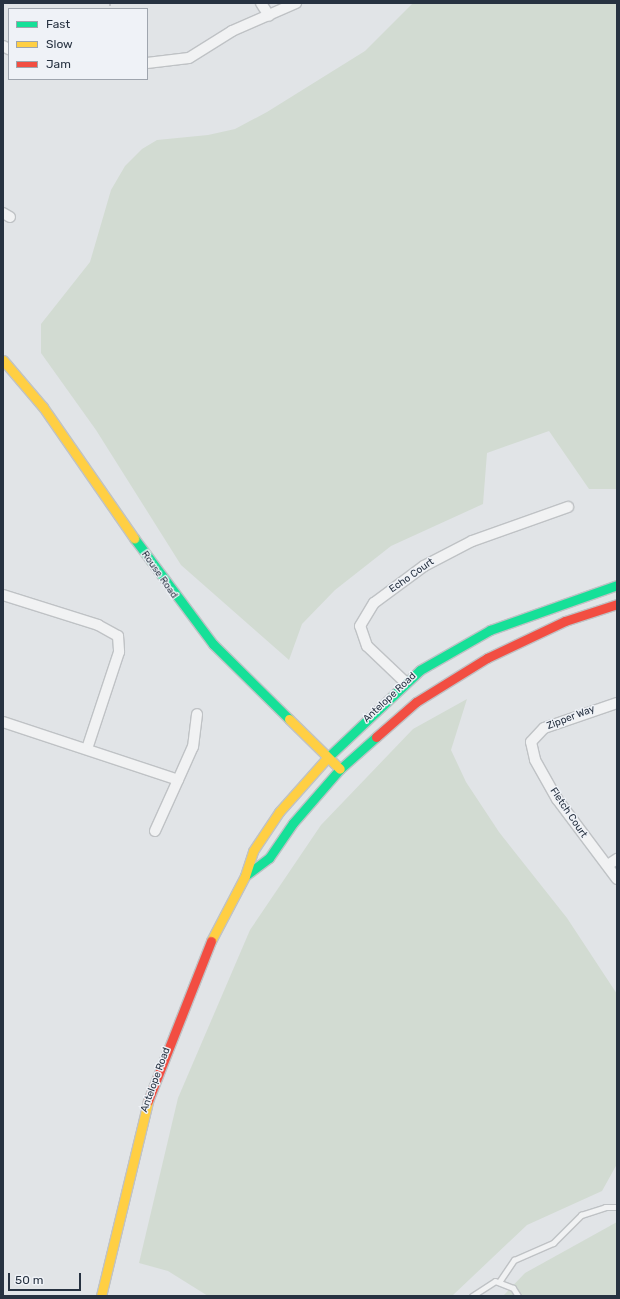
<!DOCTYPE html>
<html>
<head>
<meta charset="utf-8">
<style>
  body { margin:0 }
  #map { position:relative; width:620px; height:1299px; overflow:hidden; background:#e1e4e7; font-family:Rubik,sans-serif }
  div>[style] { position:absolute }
  .green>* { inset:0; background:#d2dbd2 }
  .path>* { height:2px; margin-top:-1px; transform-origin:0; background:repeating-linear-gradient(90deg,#c0c3c7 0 3px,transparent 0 6px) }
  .roads { filter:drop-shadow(1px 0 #bfc2c5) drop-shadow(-1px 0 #bfc2c5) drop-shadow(0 1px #bfc2c5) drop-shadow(0 -1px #bfc2c5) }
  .lane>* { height:5px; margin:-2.5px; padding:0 2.5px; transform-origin:2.5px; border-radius:2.5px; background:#f1f2f3 }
  .street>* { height:10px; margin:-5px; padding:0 5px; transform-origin:5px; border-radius:5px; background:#f1f2f3 }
  .fast>* { height:9px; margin:-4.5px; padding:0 4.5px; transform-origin:4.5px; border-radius:4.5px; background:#16e098 }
  .slow>* { height:9px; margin:-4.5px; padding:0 4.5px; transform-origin:4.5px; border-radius:4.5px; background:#ffcf43 }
  .jam>* { height:9px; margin:-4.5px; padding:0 4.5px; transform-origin:4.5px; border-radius:4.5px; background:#f24e42 }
  span { translate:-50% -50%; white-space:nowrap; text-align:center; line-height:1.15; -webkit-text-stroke:3px #eff2f7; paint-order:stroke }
  .street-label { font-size:10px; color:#273241 }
  .frame { position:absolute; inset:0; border:4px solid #273241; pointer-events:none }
  .legend { position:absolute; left:8px; top:8px; width:140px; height:72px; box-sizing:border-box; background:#eff2f7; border:1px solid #9fa5ae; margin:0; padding:5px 7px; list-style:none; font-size:12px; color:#273241 }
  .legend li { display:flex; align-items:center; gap:8px; height:20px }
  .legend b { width:20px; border:1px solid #9fa5ae }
  .scale { position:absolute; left:8px; top:1273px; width:73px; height:18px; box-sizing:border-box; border:2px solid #273241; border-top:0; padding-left:5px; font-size:12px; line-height:14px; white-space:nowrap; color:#273241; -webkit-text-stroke:3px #eff2f7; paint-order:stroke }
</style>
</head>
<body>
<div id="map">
  <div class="green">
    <i style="clip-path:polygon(413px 3px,617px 3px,617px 489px,589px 489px,549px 431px,487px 453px,483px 504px,391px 546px,335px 590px,302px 624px,289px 660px,181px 565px,96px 430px,41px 353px,41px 324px,90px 262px,111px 190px,125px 166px,142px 149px,157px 140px,208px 135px,235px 129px,267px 112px,365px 51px)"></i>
    <i style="clip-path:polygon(467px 699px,451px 750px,466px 782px,499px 832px,567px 918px,617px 994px,617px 1164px,602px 1191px,527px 1225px,452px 1296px,208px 1296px,168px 1271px,139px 1263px,178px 1098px,250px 930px,321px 825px,413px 729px)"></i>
    <i style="clip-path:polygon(617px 1222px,617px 1296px,503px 1296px,525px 1273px)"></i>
  </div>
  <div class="path">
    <i style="left:110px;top:3px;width:6px;rotate:90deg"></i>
  </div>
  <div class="roads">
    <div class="lane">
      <i style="left:499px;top:1282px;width:27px;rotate:-56deg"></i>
      <i style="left:514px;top:1260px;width:43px;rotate:-23.6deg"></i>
      <i style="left:553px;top:1243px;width:40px;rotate:-45deg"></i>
      <i style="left:581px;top:1215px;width:25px;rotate:-18deg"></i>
      <i style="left:605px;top:1207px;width:12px"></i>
      <i style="left:472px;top:1296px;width:27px;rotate:-33deg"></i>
      <i style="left:495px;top:1281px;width:19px;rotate:21deg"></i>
      <i style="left:513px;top:1288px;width:9px;rotate:58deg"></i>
    </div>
    <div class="street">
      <i style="left:261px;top:3px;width:15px;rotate:58deg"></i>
      <i style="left:3px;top:46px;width:7px;rotate:27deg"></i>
      <i style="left:147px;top:63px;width:42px;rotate:-6.8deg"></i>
      <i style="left:189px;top:58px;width:51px;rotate:-32.1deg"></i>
      <i style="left:232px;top:31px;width:70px;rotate:-23.6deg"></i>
      <i style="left:3px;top:213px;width:8px;rotate:30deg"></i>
      <i style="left:3px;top:595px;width:100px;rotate:17.5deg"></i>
      <i style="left:98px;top:625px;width:23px;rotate:29deg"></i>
      <i style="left:118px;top:636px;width:16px;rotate:86deg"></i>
      <i style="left:119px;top:652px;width:102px;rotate:108.3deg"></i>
      <i style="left:405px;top:682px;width:52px;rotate:-136.5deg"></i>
      <i style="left:367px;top:646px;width:21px;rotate:-109deg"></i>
      <i style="left:360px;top:626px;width:27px;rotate:-59deg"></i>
      <i style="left:374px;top:603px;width:62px;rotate:-36.5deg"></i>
      <i style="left:424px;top:566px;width:54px;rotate:-27.5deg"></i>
      <i style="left:472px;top:541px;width:102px;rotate:-19.5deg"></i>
      <i style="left:617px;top:703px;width:77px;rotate:161.1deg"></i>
      <i style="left:544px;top:728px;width:19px;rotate:133deg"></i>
      <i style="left:531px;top:742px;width:18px;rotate:77deg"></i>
      <i style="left:535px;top:760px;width:45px;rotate:60.6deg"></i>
      <i style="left:557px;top:799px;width:100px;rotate:53.1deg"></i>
      <i style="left:3px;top:722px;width:184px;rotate:18.3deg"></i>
      <i style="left:178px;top:780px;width:56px;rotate:114.3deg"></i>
      <i style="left:178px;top:780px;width:36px;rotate:-66deg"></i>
      <i style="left:193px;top:747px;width:33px;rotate:-83deg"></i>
      <i style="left:608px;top:865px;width:11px;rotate:-34deg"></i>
    </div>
    <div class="fast">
      <i style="left:134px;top:538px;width:132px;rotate:53.3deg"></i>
      <i style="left:213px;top:644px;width:107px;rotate:44.6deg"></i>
      <i style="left:326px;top:759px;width:129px;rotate:-43.4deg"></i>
      <i style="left:420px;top:670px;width:81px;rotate:-29.7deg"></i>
      <i style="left:490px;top:630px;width:135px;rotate:-19.5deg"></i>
      <i style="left:245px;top:876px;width:30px;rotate:-37deg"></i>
      <i style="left:269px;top:858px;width:42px;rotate:-55.6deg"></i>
      <i style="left:293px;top:823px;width:72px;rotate:-49deg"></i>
      <i style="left:340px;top:769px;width:48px;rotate:-41.6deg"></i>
    </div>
    <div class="slow">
      <i style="left:3px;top:360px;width:62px;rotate:49.6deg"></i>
      <i style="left:43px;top:407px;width:160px;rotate:55.2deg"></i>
      <i style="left:289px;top:719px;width:71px;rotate:44.4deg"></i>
      <i style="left:211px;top:941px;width:73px;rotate:-62.4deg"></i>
      <i style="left:245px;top:876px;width:26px;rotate:-72deg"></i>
      <i style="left:253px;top:851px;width:47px;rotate:-56.3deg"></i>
      <i style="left:279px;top:812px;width:71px;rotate:-48.4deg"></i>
      <i style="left:101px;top:1296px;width:201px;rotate:-76.4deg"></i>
    </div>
    <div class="jam">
      <i style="left:376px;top:737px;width:53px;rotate:-41.2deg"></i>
      <i style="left:416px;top:702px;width:84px;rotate:-31.8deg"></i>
      <i style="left:487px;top:658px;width:86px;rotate:-25.4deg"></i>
      <i style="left:565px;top:621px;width:55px;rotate:-18.1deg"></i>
      <i style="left:148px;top:1101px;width:172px;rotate:-68.5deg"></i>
    </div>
  </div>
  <div class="street-label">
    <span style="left:159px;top:575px;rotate:55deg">Rouse Road</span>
    <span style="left:412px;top:576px;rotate:-35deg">Echo Court</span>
    <span style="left:390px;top:698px;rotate:-43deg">Antelope Road</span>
    <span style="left:571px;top:718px;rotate:-21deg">Zipper Way</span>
    <span style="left:568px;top:813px;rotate:56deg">Fletch Court</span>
    <span style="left:156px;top:1080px;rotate:-70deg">Antelope Road</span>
  </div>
  <div class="frame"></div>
  <ul class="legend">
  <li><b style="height:5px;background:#16e098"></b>Fast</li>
  <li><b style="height:5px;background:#ffcf43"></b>Slow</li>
  <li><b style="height:5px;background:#f24e42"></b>Jam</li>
  </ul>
  <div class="scale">50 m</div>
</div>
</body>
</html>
